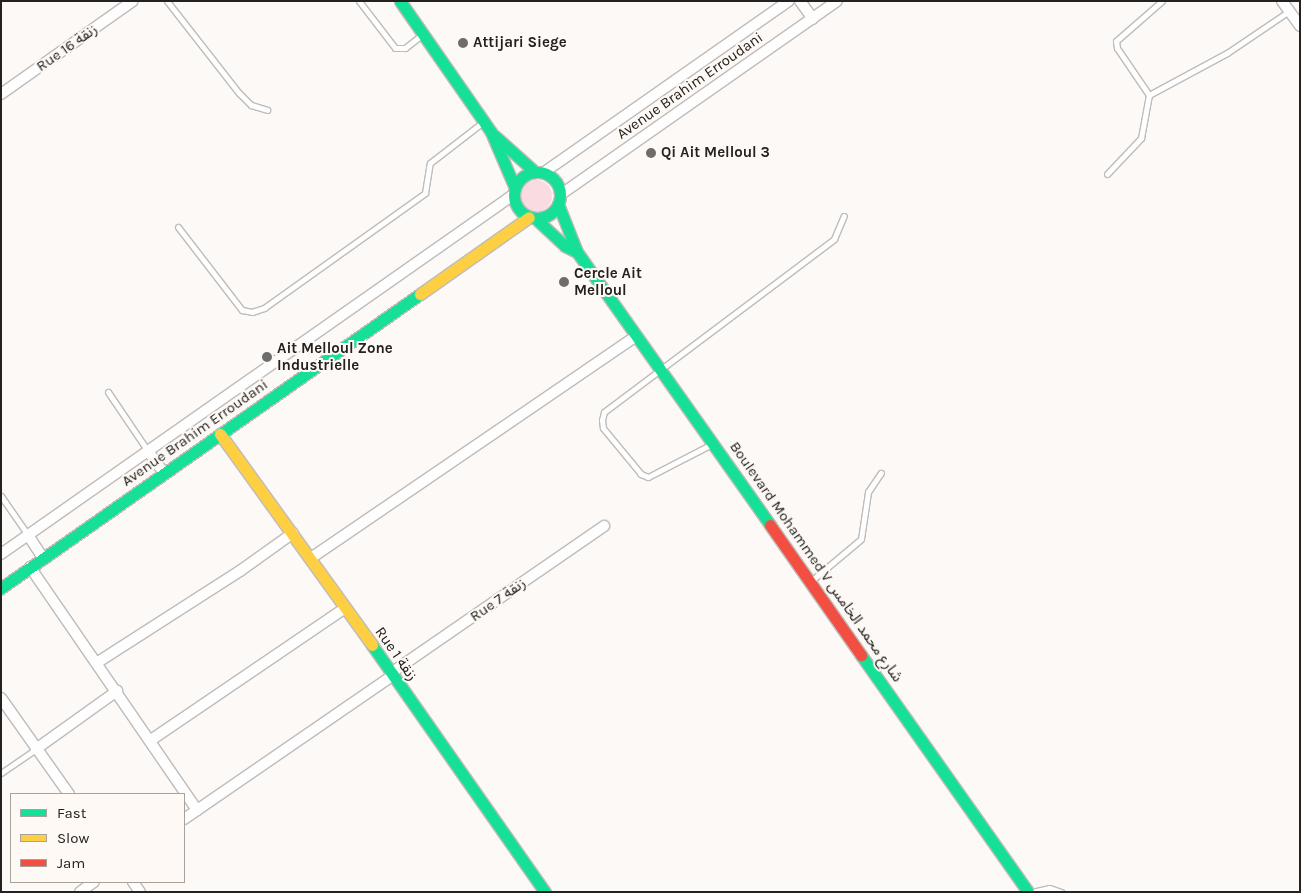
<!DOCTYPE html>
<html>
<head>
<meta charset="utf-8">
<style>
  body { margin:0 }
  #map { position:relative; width:1301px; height:893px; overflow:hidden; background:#fcf9f6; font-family:Karla,"Noto Sans Arabic",sans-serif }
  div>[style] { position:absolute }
  .green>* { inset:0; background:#fadbe2 }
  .round { border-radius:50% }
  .roads { filter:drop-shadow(1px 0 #bebcba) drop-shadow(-1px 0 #bebcba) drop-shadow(0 1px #bebcba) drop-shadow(0 -1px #bebcba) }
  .lane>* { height:5px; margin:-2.5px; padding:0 2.5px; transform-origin:2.5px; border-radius:2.5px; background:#fffefe }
  .street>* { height:10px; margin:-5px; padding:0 5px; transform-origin:5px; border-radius:5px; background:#fffefe }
  .fast>* { height:11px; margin:-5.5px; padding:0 5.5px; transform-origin:5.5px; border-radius:5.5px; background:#16e098 }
  .fast>.ring { margin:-5.5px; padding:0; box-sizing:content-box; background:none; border:11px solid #16e098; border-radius:50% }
  .slow>* { height:11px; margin:-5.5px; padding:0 5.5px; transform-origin:5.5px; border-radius:5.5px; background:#ffcf43 }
  .jam>* { height:11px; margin:-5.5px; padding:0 5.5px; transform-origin:5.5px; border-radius:5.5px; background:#f24e42 }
  .dots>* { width:14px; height:14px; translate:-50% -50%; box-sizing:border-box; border:2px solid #fef9f4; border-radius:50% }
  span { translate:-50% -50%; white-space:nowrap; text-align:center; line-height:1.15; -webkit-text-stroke:4px #fef9f4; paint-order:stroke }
  .poi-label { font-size:15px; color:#232220; font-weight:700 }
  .left { translate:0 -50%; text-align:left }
  .street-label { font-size:15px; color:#232220 }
  .frame { position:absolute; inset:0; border:2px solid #232220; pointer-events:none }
  .legend { position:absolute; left:10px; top:793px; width:175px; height:90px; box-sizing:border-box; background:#fef9f4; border:1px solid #a6a39f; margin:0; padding:6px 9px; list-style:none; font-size:15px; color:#232220 }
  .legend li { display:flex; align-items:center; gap:10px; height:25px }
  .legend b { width:25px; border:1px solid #a6a39f }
</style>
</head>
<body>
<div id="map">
  <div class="green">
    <i class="round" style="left:520px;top:180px;width:32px;height:32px"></i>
  </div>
  <div class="roads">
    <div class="lane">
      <i style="left:167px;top:1px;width:117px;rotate:52deg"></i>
      <i style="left:239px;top:93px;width:17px;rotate:45deg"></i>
      <i style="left:251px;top:105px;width:17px;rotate:17deg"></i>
      <i style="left:359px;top:1px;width:59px;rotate:52.5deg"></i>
      <i style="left:395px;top:48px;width:10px"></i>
      <i style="left:405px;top:48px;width:23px;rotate:-38deg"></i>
      <i style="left:1149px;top:95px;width:57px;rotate:-124.2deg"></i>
      <i style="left:1117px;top:48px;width:7px;rotate:-98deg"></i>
      <i style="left:1116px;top:41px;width:61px;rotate:-41deg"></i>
      <i style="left:1107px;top:174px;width:50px;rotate:-46.6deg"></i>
      <i style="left:1141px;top:138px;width:44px;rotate:-79.5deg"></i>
      <i style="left:1149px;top:95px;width:89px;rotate:-28.3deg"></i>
      <i style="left:1227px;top:53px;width:75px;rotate:-34.1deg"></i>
      <i style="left:178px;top:227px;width:105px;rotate:52.4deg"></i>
      <i style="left:242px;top:310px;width:10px;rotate:11deg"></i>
      <i style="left:252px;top:312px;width:13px;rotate:-18deg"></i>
      <i style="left:264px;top:308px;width:198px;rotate:-35.5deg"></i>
      <i style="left:425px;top:193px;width:30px;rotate:-81deg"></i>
      <i style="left:430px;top:163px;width:67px;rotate:-37.7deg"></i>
      <i style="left:108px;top:392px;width:71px;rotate:55.9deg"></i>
      <i style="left:710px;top:445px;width:70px;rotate:152.7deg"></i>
      <i style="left:648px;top:477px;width:8px;rotate:-157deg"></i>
      <i style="left:641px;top:474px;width:60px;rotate:-129.6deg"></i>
      <i style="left:603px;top:428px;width:8px;rotate:-97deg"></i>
      <i style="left:602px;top:420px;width:8px;rotate:-76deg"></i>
      <i style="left:604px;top:412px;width:288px;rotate:-36.9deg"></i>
      <i style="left:834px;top:239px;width:25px;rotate:-67deg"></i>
      <i style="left:1px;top:496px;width:47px;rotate:55.3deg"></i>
      <i style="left:811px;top:581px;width:65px;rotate:-40deg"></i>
      <i style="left:861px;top:539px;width:48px;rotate:-81.5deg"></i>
      <i style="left:868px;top:492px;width:23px;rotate:-56deg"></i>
      <i style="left:1px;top:773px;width:42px;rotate:-34.4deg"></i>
      <i style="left:1032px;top:892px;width:17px;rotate:-13deg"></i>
      <i style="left:1049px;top:888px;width:13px;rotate:18deg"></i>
    </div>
    <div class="street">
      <i style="left:800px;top:1px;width:22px;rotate:54deg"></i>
      <i style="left:1282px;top:1px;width:31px;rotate:54deg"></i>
      <i style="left:1px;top:94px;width:161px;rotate:-35.2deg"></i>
      <i style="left:543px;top:173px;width:300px;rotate:-35deg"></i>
      <i style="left:560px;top:195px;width:338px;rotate:-35deg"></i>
      <i style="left:148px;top:451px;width:27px;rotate:54deg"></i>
      <i style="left:28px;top:535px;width:27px;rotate:57deg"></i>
      <i style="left:1px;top:554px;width:625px;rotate:-35.04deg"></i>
      <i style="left:311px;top:558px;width:394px;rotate:-34.3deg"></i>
      <i style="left:30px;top:567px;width:295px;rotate:55.5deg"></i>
      <i style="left:98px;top:662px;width:169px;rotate:-32.7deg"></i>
      <i style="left:240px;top:571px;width:65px;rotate:-35.6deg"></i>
      <i style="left:391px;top:673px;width:259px;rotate:-34.6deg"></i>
      <i style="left:1px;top:698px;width:118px;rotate:54.7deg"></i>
      <i style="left:151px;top:740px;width:235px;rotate:-34.2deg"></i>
      <i style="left:36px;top:749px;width:100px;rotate:-35.6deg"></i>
      <i style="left:184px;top:819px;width:252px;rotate:-34.5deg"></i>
      <i style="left:133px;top:882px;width:12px;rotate:55deg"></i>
      <i style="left:80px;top:892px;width:17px;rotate:-36deg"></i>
    </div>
    <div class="fast">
      <i style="left:400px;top:1px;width:160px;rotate:55.2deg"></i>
      <i style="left:491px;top:132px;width:61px;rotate:66.8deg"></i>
      <i style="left:495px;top:136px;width:54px;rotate:42deg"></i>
      <i class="ring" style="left:514px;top:172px;width:35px;height:35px"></i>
      <i style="left:558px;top:204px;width:52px;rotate:68.4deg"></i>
      <i style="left:577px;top:252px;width:334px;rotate:54.7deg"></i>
      <i style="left:535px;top:218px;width:41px;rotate:43deg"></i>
      <i style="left:565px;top:246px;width:13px;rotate:27deg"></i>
      <i style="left:1px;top:588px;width:512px;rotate:-35.06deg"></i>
      <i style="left:372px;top:645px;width:302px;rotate:55deg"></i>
      <i style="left:861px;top:655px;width:290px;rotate:54.8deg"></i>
    </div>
    <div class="slow">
      <i style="left:420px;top:294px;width:133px;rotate:-35.2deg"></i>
      <i style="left:220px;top:434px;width:260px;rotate:54.2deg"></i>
    </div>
    <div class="jam">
      <i style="left:770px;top:525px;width:159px;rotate:55deg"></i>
    </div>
  </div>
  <div class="dots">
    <i style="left:463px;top:43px;background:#6f6d6b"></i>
    <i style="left:651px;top:153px;background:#6f6d6b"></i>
    <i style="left:564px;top:282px;background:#6f6d6b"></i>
    <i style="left:267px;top:357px;background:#6f6d6b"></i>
  </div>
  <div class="poi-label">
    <span class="left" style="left:473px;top:43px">Attijari Siege</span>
    <span class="left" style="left:661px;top:153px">Qi Ait Melloul 3</span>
    <span class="left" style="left:574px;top:282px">Cercle Ait<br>Melloul</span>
    <span class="left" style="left:277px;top:357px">Ait Melloul Zone<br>Industrielle</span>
  </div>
  <div class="street-label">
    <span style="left:67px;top:48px;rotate:-35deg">Rue 16 زنقة</span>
    <span style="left:690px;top:86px;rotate:-35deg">Avenue Brahim Erroudani</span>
    <span style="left:195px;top:433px;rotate:-35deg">Avenue Brahim Erroudani</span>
    <span style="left:816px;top:562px;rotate:55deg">Boulevard Mohammed V شارع محمد الخامس</span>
    <span style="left:498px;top:600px;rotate:-35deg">Rue 7 زنقة</span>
    <span style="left:396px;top:654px;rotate:55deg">Rue 1 زنقة</span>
  </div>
  <div class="frame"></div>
  <ul class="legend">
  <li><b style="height:6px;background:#16e098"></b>Fast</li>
  <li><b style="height:6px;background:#ffcf43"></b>Slow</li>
  <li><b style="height:6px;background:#f24e42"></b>Jam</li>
  </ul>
</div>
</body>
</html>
